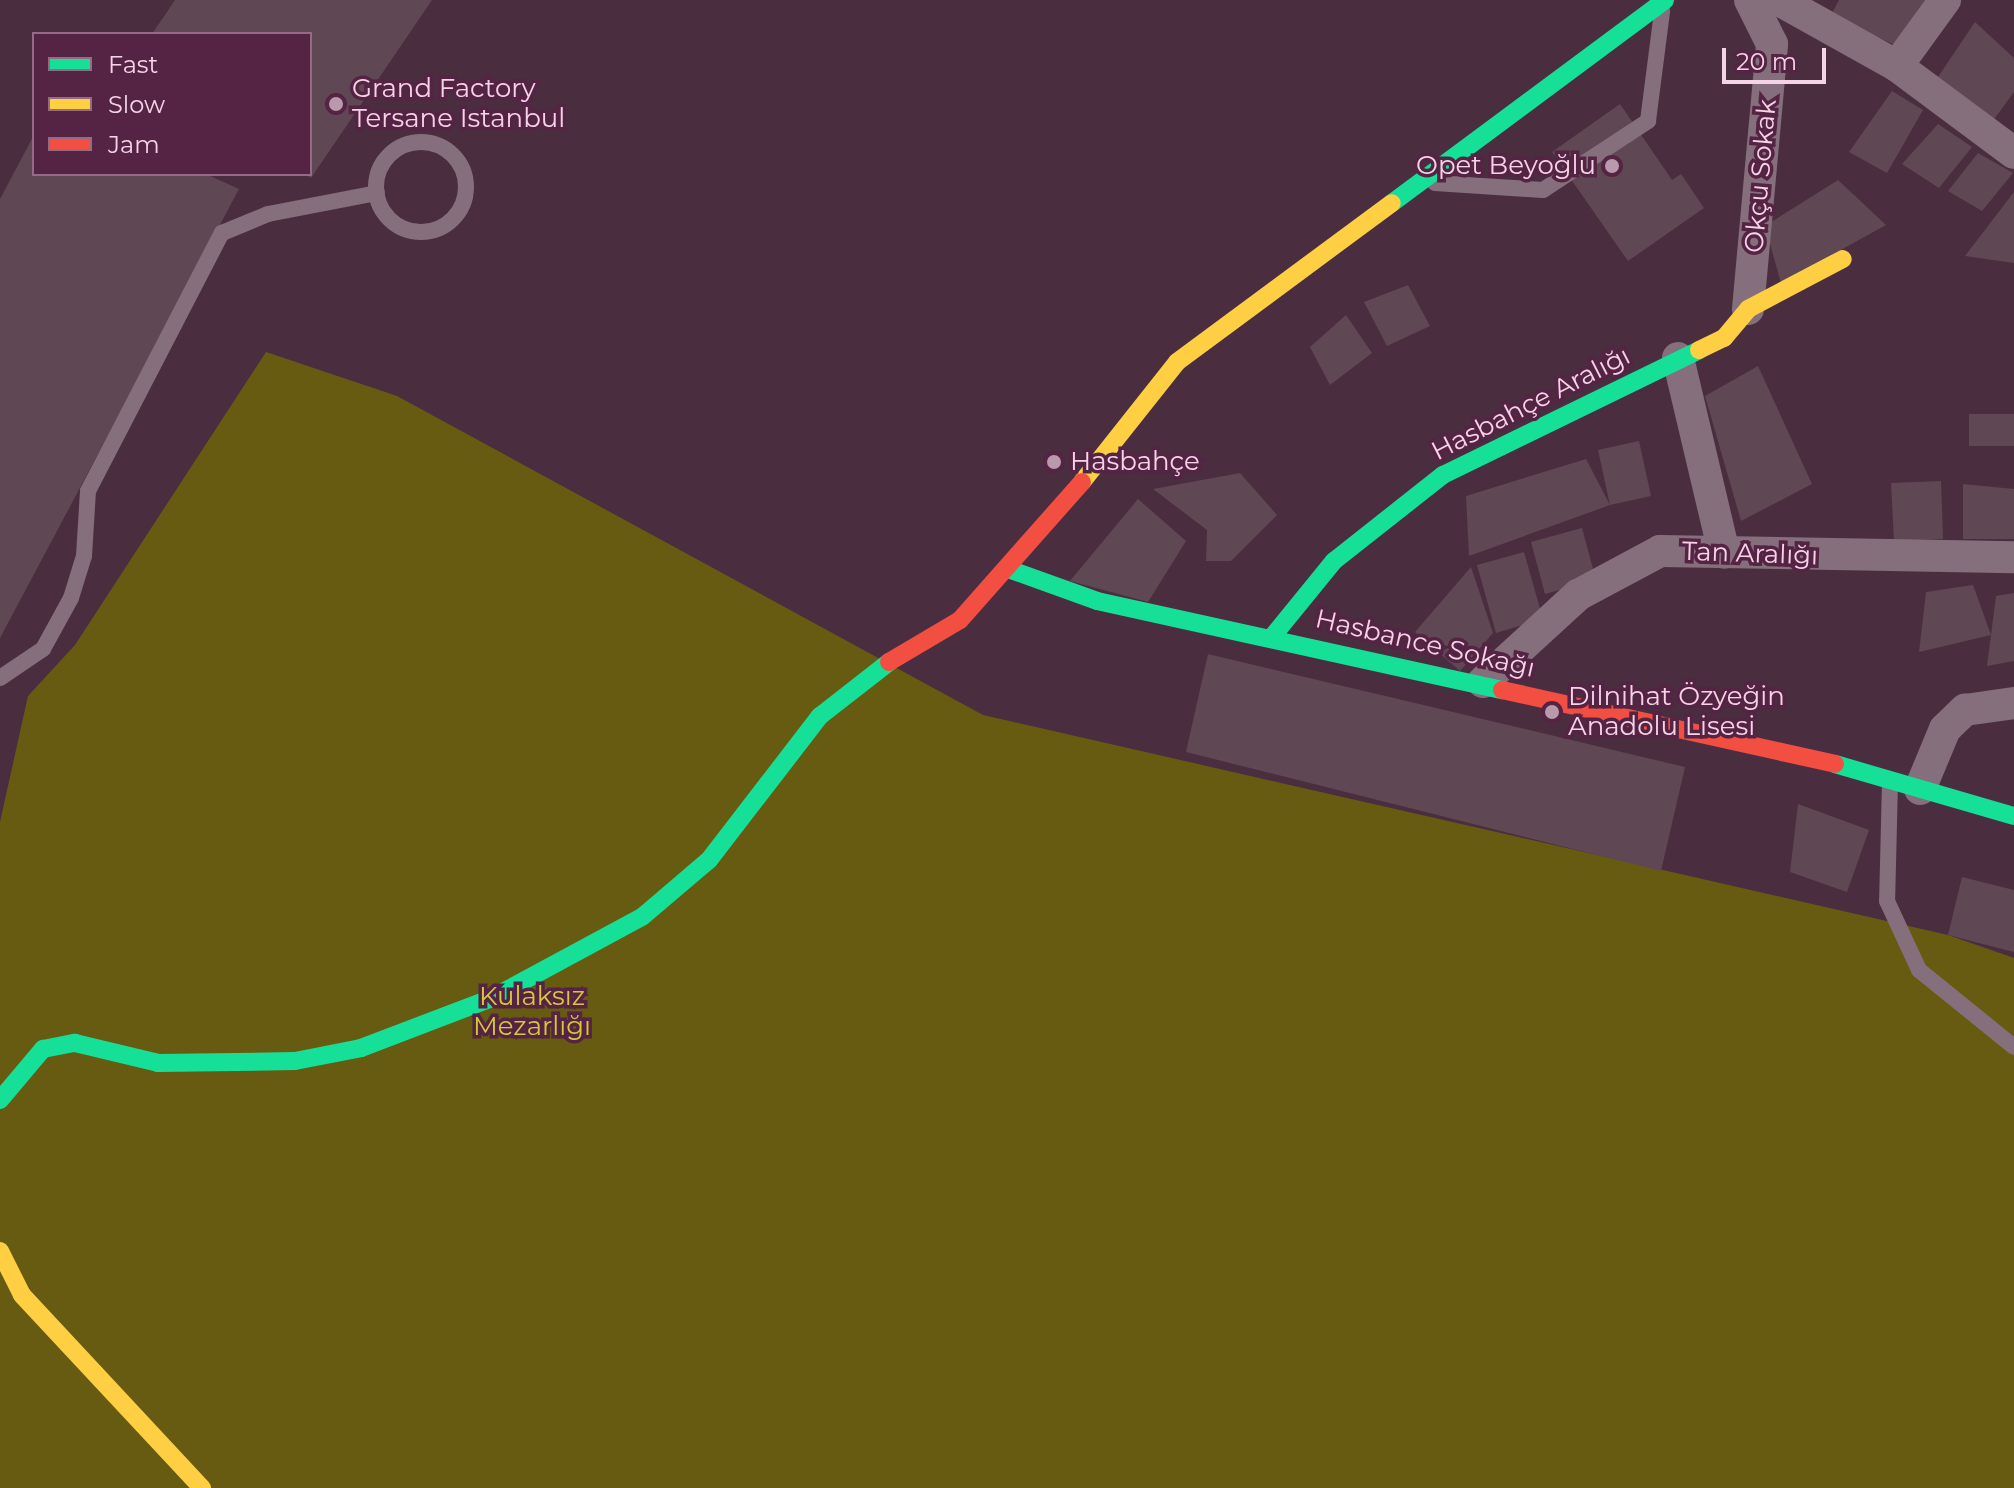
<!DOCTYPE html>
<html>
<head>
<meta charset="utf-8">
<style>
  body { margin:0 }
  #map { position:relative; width:2014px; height:1488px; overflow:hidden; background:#4a2e40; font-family:Montserrat,sans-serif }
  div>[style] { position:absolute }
  .green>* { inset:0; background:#675b12 }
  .building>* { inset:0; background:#604754 }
  .lane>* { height:16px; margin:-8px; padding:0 8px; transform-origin:8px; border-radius:8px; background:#856f7c }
  .lane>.ring { margin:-8px; padding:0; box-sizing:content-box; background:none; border:16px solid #856f7c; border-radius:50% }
  .street>* { height:32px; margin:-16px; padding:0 16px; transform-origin:16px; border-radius:16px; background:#856f7c }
  .fast>* { height:18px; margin:-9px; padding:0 9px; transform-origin:9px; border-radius:9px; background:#16e098 }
  .slow>* { height:18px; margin:-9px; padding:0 9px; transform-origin:9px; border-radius:9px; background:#ffcf43 }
  .jam>* { height:18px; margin:-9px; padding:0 9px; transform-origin:9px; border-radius:9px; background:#f24e42 }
  .dots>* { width:22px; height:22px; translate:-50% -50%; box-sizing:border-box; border:4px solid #552344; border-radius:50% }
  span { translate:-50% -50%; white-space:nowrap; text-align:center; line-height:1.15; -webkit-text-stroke:7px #552344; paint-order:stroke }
  .poi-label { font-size:26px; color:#f4d4e6 }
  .left { translate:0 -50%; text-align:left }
  .right { translate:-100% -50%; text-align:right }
  .street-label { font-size:26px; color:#f4d4e6 }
  .park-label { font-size:26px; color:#d8c833 }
  .legend { position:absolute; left:32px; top:32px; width:280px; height:144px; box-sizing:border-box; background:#552344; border:2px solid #956a85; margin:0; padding:10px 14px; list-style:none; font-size:24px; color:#f4d4e6 }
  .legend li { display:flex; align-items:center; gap:16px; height:40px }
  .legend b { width:40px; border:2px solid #956a85 }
  .scale { position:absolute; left:1722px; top:48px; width:104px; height:36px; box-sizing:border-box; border:4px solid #f4d4e6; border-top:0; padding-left:10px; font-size:24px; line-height:28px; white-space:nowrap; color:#f4d4e6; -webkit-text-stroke:6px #552344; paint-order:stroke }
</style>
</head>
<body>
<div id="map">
  <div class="green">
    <i style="clip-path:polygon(266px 352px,397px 396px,983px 715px,1948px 935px,2014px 958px,2014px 1488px,0 1488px,0 822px,28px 696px,75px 645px)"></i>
  </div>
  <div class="building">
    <i style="clip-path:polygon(175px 0,432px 0,311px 178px,305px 174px,310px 34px,152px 34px)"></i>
    <i style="clip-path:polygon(1839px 0,1927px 0,1901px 48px,1831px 15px)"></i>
    <i style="clip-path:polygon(1975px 22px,2014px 58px,2014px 92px,1992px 122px,1936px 80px)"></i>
    <i style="clip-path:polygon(1892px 91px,1923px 110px,1887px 173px,1849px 152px)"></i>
    <i style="clip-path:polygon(1620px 104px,1672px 180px,1681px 174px,1704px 208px,1628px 261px,1552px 152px)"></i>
    <i style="clip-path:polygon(1938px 124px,1972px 147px,1939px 188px,1902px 164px)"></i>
    <i style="clip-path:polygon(34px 135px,34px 174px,206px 174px,239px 189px,0 638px,0 199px)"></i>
    <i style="clip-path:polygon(1978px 153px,2013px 173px,1982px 211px,1948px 191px)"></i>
    <i style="clip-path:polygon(1838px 180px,1886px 225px,1781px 283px,1765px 226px)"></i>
    <i style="clip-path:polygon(2014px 192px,2014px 263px,1965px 256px)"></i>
    <i style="clip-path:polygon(1408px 285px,1430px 326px,1387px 346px,1364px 302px)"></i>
    <i style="clip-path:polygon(1346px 315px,1372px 353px,1330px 385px,1310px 347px)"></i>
    <i style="clip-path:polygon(1758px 366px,1812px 484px,1741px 521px,1705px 396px)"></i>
    <i style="clip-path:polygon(1969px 414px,2014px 414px,2014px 446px,1969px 446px)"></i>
    <i style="clip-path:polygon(1639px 441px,1651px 496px,1610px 505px,1598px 450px)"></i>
    <i style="clip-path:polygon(1586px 459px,1610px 505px,1469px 556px,1466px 496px)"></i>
    <i style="clip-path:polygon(1240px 473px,1277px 515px,1231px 561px,1206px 561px,1207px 530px,1153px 489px)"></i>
    <i style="clip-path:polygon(1941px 481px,1943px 539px,1894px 541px,1891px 483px)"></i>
    <i style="clip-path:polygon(1963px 484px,2014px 489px,2014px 539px,1963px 539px)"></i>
    <i style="clip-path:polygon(1138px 499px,1186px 541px,1148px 602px,1070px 581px)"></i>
    <i style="clip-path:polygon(1582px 528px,1596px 580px,1545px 594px,1531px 542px)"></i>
    <i style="clip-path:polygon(1524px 552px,1543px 619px,1496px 633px,1477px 565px)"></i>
    <i style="clip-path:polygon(1471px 567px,1493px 633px,1460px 671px,1415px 632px)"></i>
    <i style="clip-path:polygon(1973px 585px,1991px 635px,1919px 652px,1926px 592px)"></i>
    <i style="clip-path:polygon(2014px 593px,2014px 661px,1987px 666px,1996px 596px)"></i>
    <i style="clip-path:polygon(1208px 654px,1685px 767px,1661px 871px,1186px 752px)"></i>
    <i style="clip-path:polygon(1798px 804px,1869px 830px,1847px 892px,1790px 872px)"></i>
    <i style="clip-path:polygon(1962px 877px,2014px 890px,2014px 952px,1948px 935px)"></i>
  </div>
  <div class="lane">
    <i class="ring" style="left:376px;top:142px;width:74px;height:74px"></i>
    <i style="left:1435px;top:183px;width:108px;rotate:3.7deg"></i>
    <i style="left:1543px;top:190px;width:126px;rotate:-33.3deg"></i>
    <i style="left:1648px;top:121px;width:111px;rotate:-82.7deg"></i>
    <i style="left:0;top:678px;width:52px;rotate:-34deg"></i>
    <i style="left:43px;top:649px;width:58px;rotate:-61.2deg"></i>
    <i style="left:71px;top:598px;width:44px;rotate:-72.8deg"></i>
    <i style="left:84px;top:556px;width:65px;rotate:-86.5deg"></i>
    <i style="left:88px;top:491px;width:291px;rotate:-62.6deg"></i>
    <i style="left:222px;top:233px;width:50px;rotate:-22.4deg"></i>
    <i style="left:268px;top:214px;width:111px;rotate:-10.9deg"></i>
    <i style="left:1890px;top:782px;width:119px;rotate:91.4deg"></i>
    <i style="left:1887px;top:901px;width:76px;rotate:65.1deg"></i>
    <i style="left:1919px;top:970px;width:122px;rotate:39deg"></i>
  </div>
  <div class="street">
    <i style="left:1779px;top:0;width:135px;rotate:29.2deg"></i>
    <i style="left:1897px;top:66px;width:146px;rotate:36.6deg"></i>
    <i style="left:1897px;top:66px;width:82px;rotate:-54deg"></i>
    <i style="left:1748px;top:309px;width:266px;rotate:-84.8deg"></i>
    <i style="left:1772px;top:44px;width:49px;rotate:-116.6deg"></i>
    <i style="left:1678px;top:358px;width:200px;rotate:76.7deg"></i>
    <i style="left:1483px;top:682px;width:129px;rotate:-42.5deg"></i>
    <i style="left:1578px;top:595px;width:93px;rotate:-28.2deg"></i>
    <i style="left:1660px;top:551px;width:354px;rotate:1deg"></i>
    <i style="left:1920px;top:789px;width:65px;rotate:-67.4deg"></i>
    <i style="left:1945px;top:729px;width:28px;rotate:-44deg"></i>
    <i style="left:1965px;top:710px;width:49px;rotate:-8.1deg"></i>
  </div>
  <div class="fast">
    <i style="left:1392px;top:203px;width:340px;rotate:-36.6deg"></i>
    <i style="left:1011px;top:570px;width:91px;rotate:19.8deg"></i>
    <i style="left:1097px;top:601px;width:415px;rotate:12.4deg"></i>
    <i style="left:1272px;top:637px;width:98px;rotate:-50.8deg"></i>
    <i style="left:1334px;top:561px;width:139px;rotate:-38.3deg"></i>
    <i style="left:1443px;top:475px;width:285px;rotate:-26deg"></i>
    <i style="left:1835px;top:764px;width:186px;rotate:16.2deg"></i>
    <i style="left:0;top:1100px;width:67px;rotate:-49.9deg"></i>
    <i style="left:43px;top:1049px;width:33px;rotate:-11deg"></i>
    <i style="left:75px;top:1043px;width:85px;rotate:13.5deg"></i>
    <i style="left:158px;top:1063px;width:137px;rotate:-0.8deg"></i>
    <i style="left:295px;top:1061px;width:67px;rotate:-11.1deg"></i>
    <i style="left:361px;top:1048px;width:140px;rotate:-20.9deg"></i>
    <i style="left:492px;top:998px;width:170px;rotate:-28.4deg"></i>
    <i style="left:642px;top:917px;width:88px;rotate:-40.4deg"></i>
    <i style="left:709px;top:860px;width:182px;rotate:-52.4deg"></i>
    <i style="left:820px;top:716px;width:88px;rotate:-38deg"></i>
  </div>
  <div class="slow">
    <i style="left:1699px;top:350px;width:28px;rotate:-26deg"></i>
    <i style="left:1724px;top:338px;width:38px;rotate:-50deg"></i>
    <i style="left:1748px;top:309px;width:107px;rotate:-27.8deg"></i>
    <i style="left:1082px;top:482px;width:153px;rotate:-51.6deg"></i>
    <i style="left:1177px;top:362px;width:267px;rotate:-36.5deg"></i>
    <i style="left:0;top:1251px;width:49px;rotate:63.4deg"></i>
    <i style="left:22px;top:1295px;width:264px;rotate:47deg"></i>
  </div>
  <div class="jam">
    <i style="left:889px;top:662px;width:82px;rotate:-30.6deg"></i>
    <i style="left:960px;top:620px;width:184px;rotate:-48.5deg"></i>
    <i style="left:1502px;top:690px;width:341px;rotate:12.5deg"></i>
  </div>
  <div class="dots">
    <i style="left:336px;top:104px;background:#b89aac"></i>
    <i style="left:1612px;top:166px;background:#b89aac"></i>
    <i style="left:1054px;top:462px;background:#b89aac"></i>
    <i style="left:1552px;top:712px;background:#b89aac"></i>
  </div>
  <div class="poi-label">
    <span class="left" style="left:352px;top:104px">Grand Factory<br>Tersane Istanbul</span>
    <span class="right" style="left:1596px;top:166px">Opet Beyoğlu</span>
    <span class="left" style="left:1070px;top:462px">Hasbahçe</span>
    <span class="left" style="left:1568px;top:712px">Dilnihat Özyeğin<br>Anadolu Lisesi</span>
  </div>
  <div class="street-label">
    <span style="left:1761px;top:176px;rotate:-85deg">Okçu Sokak</span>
    <span style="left:1531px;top:404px;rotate:-27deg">Hasbahçe Aralığı</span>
    <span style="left:1750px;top:554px;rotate:2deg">Tan Aralığı</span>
    <span style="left:1425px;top:644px;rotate:13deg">Hasbance Sokağı</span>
  </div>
  <div class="park-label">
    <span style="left:532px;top:1012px">Kulaksız<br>Mezarlığı</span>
  </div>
  <ul class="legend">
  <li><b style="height:10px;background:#16e098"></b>Fast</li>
  <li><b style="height:10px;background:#ffcf43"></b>Slow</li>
  <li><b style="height:10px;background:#f24e42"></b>Jam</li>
  </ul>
  <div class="scale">20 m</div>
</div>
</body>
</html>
